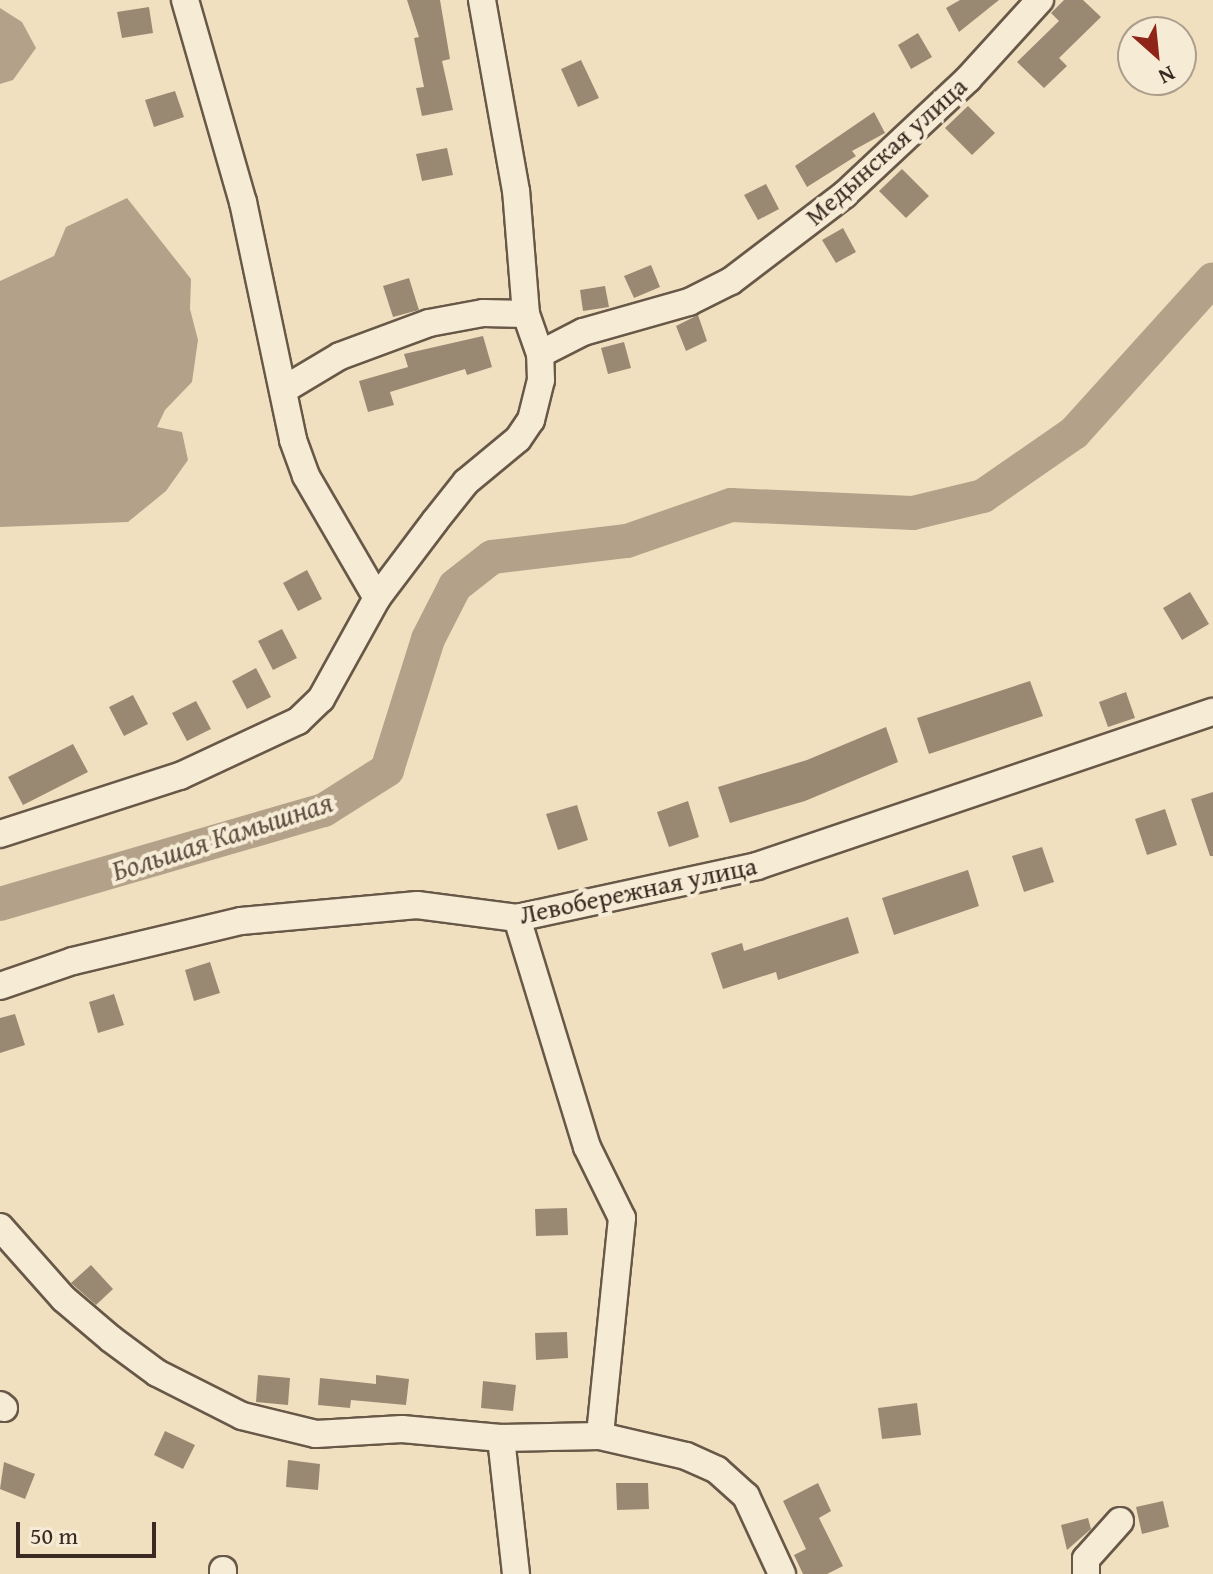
<!DOCTYPE html>
<html>
<head>
<meta charset="utf-8">
<style>
  body { margin:0 }
  #map { position:relative; width:1213px; height:1574px; overflow:hidden; background:#f1e0bf; font-family:"Gentium Book Plus",serif }
  div>[style] { position:absolute }
  .water>* { inset:0; background:#b3a289 }
  .river>* { height:34px; margin:-17px; padding:0 17px; transform-origin:17px; border-radius:17px; background:#b3a289 }
  .building>* { inset:0; background:#998973 }
  .roads { filter:drop-shadow(2px 0 #685848) drop-shadow(-2px 0 #685848) drop-shadow(0 2px #685848) drop-shadow(0 -2px #685848) }
  .minor>* { height:26px; margin:-13px; padding:0 13px; transform-origin:13px; border-radius:13px; background:#f6ebd5 }
  span { translate:-50% -50%; white-space:nowrap; text-align:center; line-height:1.15; -webkit-text-stroke:8px #f6ebd5; paint-order:stroke }
  .street-label { font-size:26px; color:#3a2a21 }
  .water-label { font-size:28px; color:#5e4e40; font-style:italic }
  .north { position:absolute; left:1117px; top:16px; width:80px; height:80px; box-sizing:border-box; background:#f6ebd5; border:2px solid #ab9e8d; border-radius:50%; rotate:153deg; font-size:22px; font-weight:700; line-height:32px; text-align:center; color:#3a2a21 }
  .north::after { content:''; display:block; margin:auto; width:28px; height:36px; background:#8f2418; clip-path:polygon(50% 0,100% 100%,50% 72%,0 100%) }
  .scale { position:absolute; left:16px; top:1522px; width:140px; height:36px; box-sizing:border-box; border:4px solid #3a2a21; border-top:0; padding-left:10px; font-size:24px; line-height:28px; white-space:nowrap; color:#3a2a21; -webkit-text-stroke:6px #f6ebd5; paint-order:stroke }
</style>
</head>
<body>
<div id="map">
  <div class="water">
    <i style="clip-path:polygon(0 8px,22px 22px,36px 48px,13px 80px,0 84px)"></i>
    <i style="clip-path:polygon(127px 198px,191px 279px,190px 309px,198px 340px,192px 382px,165px 410px,157px 427px,182px 432px,188px 460px,166px 491px,128px 522px,0 527px,0 281px,54px 256px,66px 227px)"></i>
  </div>
  <div class="river">
    <i style="left:0;top:904px;width:337px;rotate:-16.2deg"></i>
    <i style="left:324px;top:810px;width:75px;rotate:-32.4deg"></i>
    <i style="left:387px;top:770px;width:137px;rotate:-72.6deg"></i>
    <i style="left:428px;top:639px;width:59px;rotate:-63deg"></i>
    <i style="left:455px;top:586px;width:47px;rotate:-38.1deg"></i>
    <i style="left:492px;top:557px;width:136px;rotate:-6.8deg"></i>
    <i style="left:627px;top:541px;width:110px;rotate:-19.1deg"></i>
    <i style="left:731px;top:505px;width:182px;rotate:2.5deg"></i>
    <i style="left:913px;top:513px;width:72px;rotate:-13.7deg"></i>
    <i style="left:983px;top:496px;width:111px;rotate:-34.7deg"></i>
    <i style="left:1074px;top:433px;width:207px;rotate:-47.9deg"></i>
  </div>
  <div class="building">
    <i style="clip-path:polygon(407px 0,440px 0,450px 59px,442px 61px,453px 110px,422px 116px,416px 88px,424px 87px,414px 38px,419px 37px)"></i>
    <i style="clip-path:polygon(960px 0,999px 0,959px 32px,946px 8px)"></i>
    <i style="clip-path:polygon(1064px 0,1083px 0,1101px 17px,1059px 58px,1067px 66px,1044px 88px,1017px 62px,1059px 21px,1051px 13px)"></i>
    <i style="clip-path:polygon(149px 7px,153px 33px,122px 38px,117px 12px)"></i>
    <i style="clip-path:polygon(918px 33px,932px 57px,911px 69px,898px 45px)"></i>
    <i style="clip-path:polygon(581px 60px,599px 98px,578px 107px,561px 69px)"></i>
    <i style="clip-path:polygon(175px 91px,184px 117px,154px 127px,145px 100px)"></i>
    <i style="clip-path:polygon(968px 106px,995px 133px,972px 155px,945px 128px)"></i>
    <i style="clip-path:polygon(874px 112px,885px 133px,852px 151px,856px 156px,807px 187px,795px 166px)"></i>
    <i style="clip-path:polygon(447px 148px,453px 175px,422px 181px,416px 154px)"></i>
    <i style="clip-path:polygon(902px 169px,929px 196px,906px 218px,879px 191px)"></i>
    <i style="clip-path:polygon(766px 184px,779px 209px,758px 220px,744px 195px)"></i>
    <i style="clip-path:polygon(843px 228px,856px 252px,836px 263px,822px 240px)"></i>
    <i style="clip-path:polygon(651px 265px,660px 287px,634px 298px,624px 276px)"></i>
    <i style="clip-path:polygon(409px 278px,419px 310px,393px 317px,383px 286px)"></i>
    <i style="clip-path:polygon(605px 286px,609px 307px,583px 311px,580px 290px)"></i>
    <i style="clip-path:polygon(698px 315px,707px 341px,686px 351px,676px 326px)"></i>
    <i style="clip-path:polygon(483px 336px,492px 367px,467px 375px,465px 369px,390px 392px,394px 405px,368px 412px,359px 381px,408px 367px,404px 354px)"></i>
    <i style="clip-path:polygon(624px 342px,631px 368px,608px 374px,601px 348px)"></i>
    <i style="clip-path:polygon(307px 570px,322px 599px,298px 611px,283px 583px)"></i>
    <i style="clip-path:polygon(1190px 592px,1209px 624px,1182px 640px,1163px 608px)"></i>
    <i style="clip-path:polygon(282px 629px,297px 658px,273px 670px,258px 641px)"></i>
    <i style="clip-path:polygon(256px 668px,271px 697px,247px 709px,232px 681px)"></i>
    <i style="clip-path:polygon(1030px 681px,1043px 716px,929px 754px,917px 718px)"></i>
    <i style="clip-path:polygon(1126px 692px,1135px 718px,1108px 727px,1099px 702px)"></i>
    <i style="clip-path:polygon(133px 695px,148px 724px,124px 736px,109px 707px)"></i>
    <i style="clip-path:polygon(196px 701px,211px 729px,187px 741px,172px 713px)"></i>
    <i style="clip-path:polygon(886px 727px,898px 762px,805px 801px,730px 823px,718px 787px,807px 760px)"></i>
    <i style="clip-path:polygon(73px 744px,88px 772px,23px 805px,8px 777px)"></i>
    <i style="clip-path:polygon(1213px 792px,1213px 856px,1210px 856px,1191px 799px)"></i>
    <i style="clip-path:polygon(688px 801px,699px 837px,669px 847px,657px 812px)"></i>
    <i style="clip-path:polygon(577px 805px,588px 840px,558px 850px,546px 814px)"></i>
    <i style="clip-path:polygon(1165px 809px,1177px 845px,1147px 855px,1135px 819px)"></i>
    <i style="clip-path:polygon(1042px 847px,1054px 882px,1024px 892px,1012px 856px)"></i>
    <i style="clip-path:polygon(968px 870px,979px 906px,894px 935px,882px 898px)"></i>
    <i style="clip-path:polygon(848px 917px,859px 953px,778px 980px,776px 972px,723px 989px,711px 953px,742px 943px,744px 951px)"></i>
    <i style="clip-path:polygon(210px 962px,220px 993px,194px 1001px,185px 970px)"></i>
    <i style="clip-path:polygon(114px 994px,124px 1025px,98px 1033px,89px 1002px)"></i>
    <i style="clip-path:polygon(15px 1014px,25px 1045px,0 1053px,0 1018px)"></i>
    <i style="clip-path:polygon(567px 1208px,568px 1235px,536px 1236px,535px 1209px)"></i>
    <i style="clip-path:polygon(91px 1265px,113px 1289px,96px 1305px,71px 1283px)"></i>
    <i style="clip-path:polygon(567px 1332px,568px 1358px,536px 1360px,535px 1333px)"></i>
    <i style="clip-path:polygon(258px 1375px,290px 1378px,288px 1405px,256px 1402px)"></i>
    <i style="clip-path:polygon(376px 1375px,409px 1379px,406px 1405px,351px 1400px,350px 1408px,318px 1405px,320px 1378px,376px 1384px)"></i>
    <i style="clip-path:polygon(483px 1381px,516px 1385px,513px 1411px,481px 1408px)"></i>
    <i style="clip-path:polygon(917px 1403px,921px 1435px,882px 1439px,878px 1408px)"></i>
    <i style="clip-path:polygon(165px 1431px,195px 1445px,183px 1469px,154px 1455px)"></i>
    <i style="clip-path:polygon(288px 1460px,320px 1464px,318px 1490px,286px 1487px)"></i>
    <i style="clip-path:polygon(4px 1462px,35px 1474px,25px 1499px,0 1489px)"></i>
    <i style="clip-path:polygon(616px 1483px,648px 1483px,649px 1509px,617px 1510px)"></i>
    <i style="clip-path:polygon(818px 1483px,831px 1511px,819px 1518px,843px 1566px,827px 1574px,803px 1574px,794px 1555px,806px 1549px,783px 1501px)"></i>
    <i style="clip-path:polygon(1163px 1501px,1169px 1527px,1142px 1534px,1136px 1507px)"></i>
    <i style="clip-path:polygon(1088px 1518px,1091px 1529px,1067px 1550px,1061px 1525px)"></i>
  </div>
  <div class="roads">
    <div class="minor">
      <i style="left:185px;top:0;width:210px;rotate:74deg"></i>
      <i style="left:243px;top:202px;width:243px;rotate:78.1deg"></i>
      <i style="left:293px;top:440px;width:38px;rotate:70deg"></i>
      <i style="left:306px;top:476px;width:141px;rotate:59.8deg"></i>
      <i style="left:540px;top:354px;width:48px;rotate:-27.1deg"></i>
      <i style="left:583px;top:332px;width:110px;rotate:-15.8deg"></i>
      <i style="left:689px;top:302px;width:47px;rotate:-26.6deg"></i>
      <i style="left:731px;top:281px;width:142px;rotate:-37.3deg"></i>
      <i style="left:844px;top:195px;width:170px;rotate:-43.1deg"></i>
      <i style="left:968px;top:79px;width:107px;rotate:-47.7deg"></i>
      <i style="left:283px;top:390px;width:66px;rotate:-30.8deg"></i>
      <i style="left:340px;top:356px;width:95px;rotate:-20.3deg"></i>
      <i style="left:429px;top:323px;width:55px;rotate:-10.5deg"></i>
      <i style="left:483px;top:313px;width:43px;rotate:1.3deg"></i>
      <i style="left:0;top:834px;width:189px;rotate:-17.9deg"></i>
      <i style="left:180px;top:776px;width:130px;rotate:-25deg"></i>
      <i style="left:298px;top:721px;width:32px;rotate:-44deg"></i>
      <i style="left:321px;top:699px;width:115px;rotate:-61deg"></i>
      <i style="left:377px;top:598px;width:96px;rotate:-53deg"></i>
      <i style="left:435px;top:521px;width:50px;rotate:-51.5deg"></i>
      <i style="left:466px;top:482px;width:67px;rotate:-39.6deg"></i>
      <i style="left:518px;top:439px;width:23px;rotate:-56deg"></i>
      <i style="left:531px;top:420px;width:41px;rotate:-76deg"></i>
      <i style="left:541px;top:380px;width:26px;rotate:-92deg"></i>
      <i style="left:540px;top:354px;width:42px;rotate:-109.3deg"></i>
      <i style="left:526px;top:314px;width:123px;rotate:-94.6deg"></i>
      <i style="left:516px;top:191px;width:194px;rotate:-100.1deg"></i>
      <i style="left:517px;top:918px;width:239px;rotate:73deg"></i>
      <i style="left:587px;top:1147px;width:79px;rotate:63.8deg"></i>
      <i style="left:622px;top:1218px;width:219px;rotate:95.8deg"></i>
      <i style="left:0;top:986px;width:77px;rotate:-18.9deg"></i>
      <i style="left:73px;top:961px;width:173px;rotate:-13.4deg"></i>
      <i style="left:241px;top:921px;width:177px;rotate:-5.2deg"></i>
      <i style="left:417px;top:905px;width:101px;rotate:7.4deg"></i>
      <i style="left:517px;top:918px;width:246px;rotate:-12.2deg"></i>
      <i style="left:757px;top:866px;width:481px;rotate:-18.7deg"></i>
      <i style="left:0;top:1227px;width:96px;rotate:48.4deg"></i>
      <i style="left:64px;top:1299px;width:62px;rotate:40.4deg"></i>
      <i style="left:111px;top:1339px;width:57px;rotate:36.5deg"></i>
      <i style="left:157px;top:1373px;width:95px;rotate:26.8deg"></i>
      <i style="left:242px;top:1416px;width:76px;rotate:13.7deg"></i>
      <i style="left:316px;top:1434px;width:86px;rotate:-3.3deg"></i>
      <i style="left:402px;top:1429px;width:99px;rotate:5.2deg"></i>
      <i style="left:501px;top:1438px;width:99px;rotate:-1.2deg"></i>
      <i style="left:600px;top:1436px;width:88px;rotate:13.1deg"></i>
      <i style="left:686px;top:1456px;width:34px;rotate:24deg"></i>
      <i style="left:717px;top:1470px;width:39px;rotate:42deg"></i>
      <i style="left:746px;top:1496px;width:86px;rotate:65.2deg"></i>
      <i style="left:0;top:1405px;width:5px;rotate:37deg"></i>
      <i style="left:501px;top:1438px;width:137px;rotate:83.7deg"></i>
      <i style="left:223px;top:1574px;width:4px;rotate:-90deg"></i>
      <i style="left:1086px;top:1574px;width:15px;rotate:-90deg"></i>
      <i style="left:1086px;top:1559px;width:51px;rotate:-48.2deg"></i>
    </div>
  </div>
  <div class="street-label">
    <span style="left:886px;top:151px;rotate:-42deg">Медынская улица</span>
    <span style="left:638px;top:890px;rotate:-12deg">Левобережная улица</span>
  </div>
  <div class="water-label">
    <span style="left:222px;top:836px;rotate:-18deg">Большая Камышная</span>
  </div>
  <div class="north">N</div>
  <div class="scale">50 m</div>
</div>
</body>
</html>
